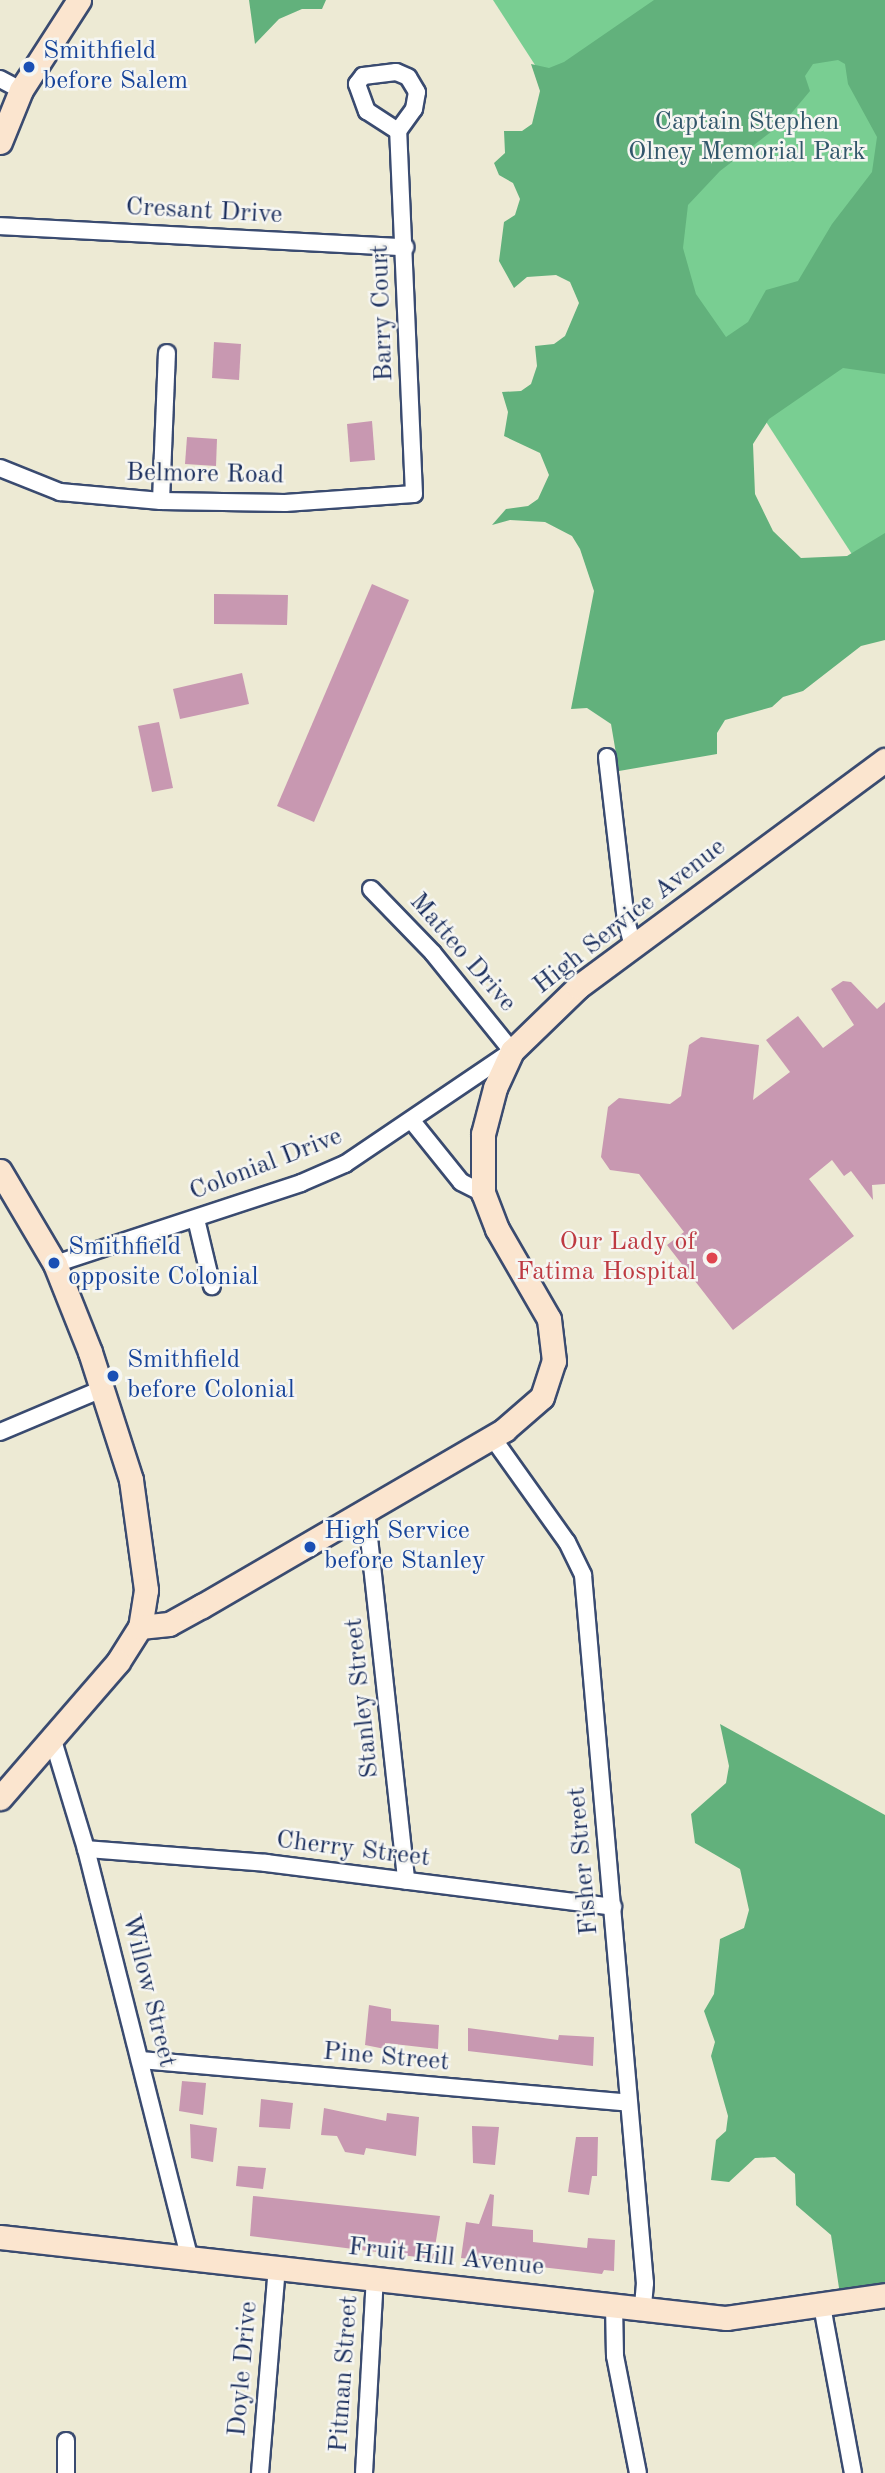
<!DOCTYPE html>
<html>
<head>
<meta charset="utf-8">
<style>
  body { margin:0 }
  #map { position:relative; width:885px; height:2473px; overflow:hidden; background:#edead4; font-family:"Old Standard TT",serif }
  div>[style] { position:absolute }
  .green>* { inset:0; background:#79ce92 }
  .forest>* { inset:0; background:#62b17c }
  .building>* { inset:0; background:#c898b1 }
  .roads { filter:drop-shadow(2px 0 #3a4b70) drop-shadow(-2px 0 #3a4b70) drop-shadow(0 2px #3a4b70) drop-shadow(0 -2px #3a4b70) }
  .street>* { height:16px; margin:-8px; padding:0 8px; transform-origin:8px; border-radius:8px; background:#fff }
  .secondary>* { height:23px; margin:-11.5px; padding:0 11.5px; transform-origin:11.5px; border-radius:11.5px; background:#fbe5cf }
  .dots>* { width:19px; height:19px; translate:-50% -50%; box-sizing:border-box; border:4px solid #f6f6f2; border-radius:50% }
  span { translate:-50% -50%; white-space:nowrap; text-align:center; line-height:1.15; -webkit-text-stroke:5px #f6f6f2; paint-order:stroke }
  .transit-label { font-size:26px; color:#164399 }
  .left { translate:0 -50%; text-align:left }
  .park-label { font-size:26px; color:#32576b }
  .street-label { font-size:26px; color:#1b2f5e }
  .health-label { font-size:26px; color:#be3a42 }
  .right { translate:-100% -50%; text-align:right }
</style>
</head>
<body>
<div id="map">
  <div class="green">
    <i style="clip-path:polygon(493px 0,885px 0,885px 605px,844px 542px)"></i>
  </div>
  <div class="forest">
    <i style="clip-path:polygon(249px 0,326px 0,322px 9px,302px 9px,279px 19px,255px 44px)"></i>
    <i style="clip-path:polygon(evenodd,654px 0,885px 0,885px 374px,843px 368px,769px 419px,753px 444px,755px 494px,773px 531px,801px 558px,847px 556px,885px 533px,885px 640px,861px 646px,803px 691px,783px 697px,772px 707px,725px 720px,717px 733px,717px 754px,619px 771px,611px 724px,587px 708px,571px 709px,594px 591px,580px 549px,572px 536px,545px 522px,510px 520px,492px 525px,506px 509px,528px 506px,538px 499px,549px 475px,540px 453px,504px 436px,508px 412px,502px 392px,521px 391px,531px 384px,537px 366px,535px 346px,554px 344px,565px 336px,579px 303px,570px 282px,556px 275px,527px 277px,514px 288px,499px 261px,504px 222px,515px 215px,520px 199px,513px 183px,499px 175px,494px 163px,505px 153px,504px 131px,522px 131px,532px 124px,540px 91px,531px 64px,549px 68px,564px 62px,654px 0,838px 60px,845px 64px,848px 84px,877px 137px,872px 172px,832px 224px,798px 281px,766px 290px,748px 322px,726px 337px,696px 294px,683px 248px,688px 205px,720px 171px,784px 122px,810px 91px,805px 76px,813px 64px,838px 60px)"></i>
    <i style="clip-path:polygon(720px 1724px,885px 1815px,885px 2294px,841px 2301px,831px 2235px,796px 2205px,795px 2174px,775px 2157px,755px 2158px,729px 2182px,711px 2180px,716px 2140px,726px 2131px,728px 2116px,711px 2056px,715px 2042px,704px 2011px,714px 1994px,720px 1939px,744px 1928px,749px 1910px,740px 1869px,695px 1843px,691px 1814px,726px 1783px,729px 1766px)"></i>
  </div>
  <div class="building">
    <i style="clip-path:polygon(214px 342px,241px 344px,239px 380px,212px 378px)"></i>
    <i style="clip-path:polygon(372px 421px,375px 460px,350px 462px,347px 424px)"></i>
    <i style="clip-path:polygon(187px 437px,217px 439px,216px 466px,185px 464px)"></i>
    <i style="clip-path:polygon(372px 584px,409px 600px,314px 822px,277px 806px)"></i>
    <i style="clip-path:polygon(214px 594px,288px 595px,287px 625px,214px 624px)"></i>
    <i style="clip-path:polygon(242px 673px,249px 704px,180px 719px,173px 689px)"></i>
    <i style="clip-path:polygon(159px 722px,173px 788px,152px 792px,138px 726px)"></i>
    <i style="clip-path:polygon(843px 981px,851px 982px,877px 1009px,885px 1002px,885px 1184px,872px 1185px,873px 1200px,851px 1171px,844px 1176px,832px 1160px,809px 1179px,854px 1236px,733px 1330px,667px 1245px,684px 1232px,639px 1174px,610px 1170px,601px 1157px,608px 1107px,619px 1098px,670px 1104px,681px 1096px,689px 1045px,701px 1037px,759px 1045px,753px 1100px,790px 1072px,766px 1040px,798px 1016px,823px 1048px,854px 1025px,831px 989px)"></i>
    <i style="clip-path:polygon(369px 2005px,391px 2009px,391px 2021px,439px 2025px,438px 2049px,385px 2043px,385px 2049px,365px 2045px)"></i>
    <i style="clip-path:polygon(468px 2028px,558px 2040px,559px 2035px,594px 2037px,593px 2066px,468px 2051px)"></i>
    <i style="clip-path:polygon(182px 2081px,206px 2083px,203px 2115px,179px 2111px)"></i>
    <i style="clip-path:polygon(261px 2099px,293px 2103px,290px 2129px,259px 2127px)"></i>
    <i style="clip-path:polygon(324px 2108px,386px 2121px,387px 2113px,419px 2117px,416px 2156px,366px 2148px,364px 2155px,345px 2152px,337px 2136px,321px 2135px)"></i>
    <i style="clip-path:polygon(190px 2124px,217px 2128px,213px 2162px,191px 2158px)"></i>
    <i style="clip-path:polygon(472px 2126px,499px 2127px,495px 2165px,473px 2163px)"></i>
    <i style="clip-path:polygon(576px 2137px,598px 2137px,597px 2176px,592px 2176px,589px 2195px,568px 2192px)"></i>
    <i style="clip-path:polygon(238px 2166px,266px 2168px,263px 2189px,236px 2186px)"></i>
    <i style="clip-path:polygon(490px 2194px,494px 2195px,492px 2226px,533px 2230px,533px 2242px,587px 2248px,588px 2238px,615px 2240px,614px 2271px,604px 2270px,602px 2274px,461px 2258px,466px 2222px,479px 2224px)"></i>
    <i style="clip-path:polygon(253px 2196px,440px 2216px,433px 2259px,250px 2236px)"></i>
  </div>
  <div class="roads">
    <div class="street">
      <i style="left:0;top:79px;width:24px;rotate:28deg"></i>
      <i style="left:0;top:226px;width:406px;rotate:3deg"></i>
      <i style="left:0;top:468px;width:65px;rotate:21.8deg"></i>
      <i style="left:60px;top:492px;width:101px;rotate:5.1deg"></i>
      <i style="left:161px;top:501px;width:124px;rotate:0.9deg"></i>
      <i style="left:285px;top:503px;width:129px;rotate:-4deg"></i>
      <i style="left:414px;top:494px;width:363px;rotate:-92.5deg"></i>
      <i style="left:398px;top:131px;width:27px;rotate:-54deg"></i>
      <i style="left:414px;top:109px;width:17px;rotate:-80deg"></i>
      <i style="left:417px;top:92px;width:17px;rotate:-121deg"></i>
      <i style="left:408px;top:77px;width:13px;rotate:-157deg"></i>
      <i style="left:396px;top:72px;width:33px;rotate:173deg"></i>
      <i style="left:363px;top:76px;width:10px;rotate:127deg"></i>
      <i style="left:357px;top:84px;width:29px;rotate:70deg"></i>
      <i style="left:367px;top:111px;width:37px;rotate:33deg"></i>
      <i style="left:161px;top:501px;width:148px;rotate:-87.7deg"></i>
      <i style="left:607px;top:757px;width:164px;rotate:83.4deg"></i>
      <i style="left:626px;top:920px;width:27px;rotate:75deg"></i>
      <i style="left:412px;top:1121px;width:78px;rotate:51.2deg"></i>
      <i style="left:461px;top:1182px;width:25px;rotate:27deg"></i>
      <i style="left:196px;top:1219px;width:69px;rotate:76.6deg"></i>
      <i style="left:55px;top:1264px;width:259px;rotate:-18.2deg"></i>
      <i style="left:301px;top:1183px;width:48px;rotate:-23.4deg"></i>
      <i style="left:345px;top:1164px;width:202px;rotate:-34.1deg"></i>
      <i style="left:512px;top:1051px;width:126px;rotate:-128.9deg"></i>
      <i style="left:433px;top:953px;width:89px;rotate:-134.1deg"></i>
      <i style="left:0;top:1432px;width:111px;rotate:-22.9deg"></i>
      <i style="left:492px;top:1437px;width:129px;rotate:54.5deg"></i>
      <i style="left:567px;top:1542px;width:37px;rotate:64deg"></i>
      <i style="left:583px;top:1575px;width:711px;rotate:85deg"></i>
      <i style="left:645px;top:2283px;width:25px;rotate:95deg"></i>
      <i style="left:366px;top:1510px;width:373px;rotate:83.8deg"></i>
      <i style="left:52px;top:1737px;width:117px;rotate:73.1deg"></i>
      <i style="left:86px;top:1849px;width:423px;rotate:75.8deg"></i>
      <i style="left:86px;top:1849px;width:181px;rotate:4.4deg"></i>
      <i style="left:266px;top:1863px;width:350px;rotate:7.2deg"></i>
      <i style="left:140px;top:2060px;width:489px;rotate:5deg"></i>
      <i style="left:614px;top:2304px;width:52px;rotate:88.9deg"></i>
      <i style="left:615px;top:2356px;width:119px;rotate:78.9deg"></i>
      <i style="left:822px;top:2306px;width:170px;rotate:79.5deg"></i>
      <i style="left:66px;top:2441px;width:32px;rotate:90deg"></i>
      <i style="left:260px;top:2473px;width:206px;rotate:-85.3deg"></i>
      <i style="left:364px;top:2473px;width:195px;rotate:-86.8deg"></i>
    </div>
    <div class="secondary">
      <i style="left:0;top:142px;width:56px;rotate:-68deg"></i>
      <i style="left:21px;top:90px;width:107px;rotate:-57.2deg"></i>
      <i style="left:0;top:1171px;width:108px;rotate:59.4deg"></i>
      <i style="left:55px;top:1264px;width:95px;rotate:68.3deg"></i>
      <i style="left:90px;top:1352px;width:134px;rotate:72.2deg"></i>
      <i style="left:131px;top:1480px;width:111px;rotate:82.2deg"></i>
      <i style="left:146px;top:1590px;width:37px;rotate:99deg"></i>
      <i style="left:140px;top:1627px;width:41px;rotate:122.2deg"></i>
      <i style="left:118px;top:1662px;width:180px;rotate:130.9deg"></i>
      <i style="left:140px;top:1627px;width:29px;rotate:-6deg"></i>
      <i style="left:169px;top:1624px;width:38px;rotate:-29deg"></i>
      <i style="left:202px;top:1606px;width:350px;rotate:-30.2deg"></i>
      <i style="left:504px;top:1430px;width:50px;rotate:-41deg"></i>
      <i style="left:542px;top:1397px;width:38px;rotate:-72deg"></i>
      <i style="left:554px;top:1361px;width:42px;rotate:-96.8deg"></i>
      <i style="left:549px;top:1319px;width:104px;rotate:-120deg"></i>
      <i style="left:497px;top:1229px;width:39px;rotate:-111deg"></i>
      <i style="left:483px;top:1193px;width:59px;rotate:-90deg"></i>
      <i style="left:483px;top:1134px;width:48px;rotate:-75.4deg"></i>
      <i style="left:495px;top:1088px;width:41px;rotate:-65.3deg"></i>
      <i style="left:512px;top:1051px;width:92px;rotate:-44.1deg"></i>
      <i style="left:578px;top:987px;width:382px;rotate:-36.5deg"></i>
      <i style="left:0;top:2237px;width:731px;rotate:6.37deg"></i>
      <i style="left:726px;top:2318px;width:161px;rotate:-8.2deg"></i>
    </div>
  </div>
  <div class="dots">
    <i style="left:29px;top:67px;background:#1a4fb4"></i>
    <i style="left:712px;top:1258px;background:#e0444e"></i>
    <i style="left:54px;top:1263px;background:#1a4fb4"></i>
    <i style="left:113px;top:1376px;background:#1a4fb4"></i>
    <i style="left:310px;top:1547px;background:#1a4fb4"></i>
  </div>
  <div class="transit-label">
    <span class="left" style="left:43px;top:67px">Smithfield<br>before Salem</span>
    <span class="left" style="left:68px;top:1263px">Smithfield<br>opposite Colonial</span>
    <span class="left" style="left:127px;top:1376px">Smithfield<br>before Colonial</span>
    <span class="left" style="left:324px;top:1547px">High Service<br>before Stanley</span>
  </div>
  <div class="park-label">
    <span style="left:747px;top:138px">Captain Stephen<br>Olney Memorial Park</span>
  </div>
  <div class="street-label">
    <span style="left:204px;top:212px;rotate:3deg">Cresant Drive</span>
    <span style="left:383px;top:313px;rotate:-92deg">Barry Court</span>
    <span style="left:205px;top:475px;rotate:1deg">Belmore Road</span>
    <span style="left:630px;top:917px;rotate:-38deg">High Service Avenue</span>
    <span style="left:462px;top:953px;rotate:49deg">Matteo Drive</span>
    <span style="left:266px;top:1165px;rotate:-21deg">Colonial Drive</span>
    <span style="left:363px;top:1698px;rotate:-96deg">Stanley Street</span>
    <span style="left:353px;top:1850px;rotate:7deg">Cherry Street</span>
    <span style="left:584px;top:1861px;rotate:-95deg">Fisher Street</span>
    <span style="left:148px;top:1991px;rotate:76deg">Willow Street</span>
    <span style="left:386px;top:2058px;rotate:5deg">Pine Street</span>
    <span style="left:446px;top:2258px;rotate:6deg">Fruit Hill Avenue</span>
    <span style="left:244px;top:2369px;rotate:-85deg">Doyle Drive</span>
    <span style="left:345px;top:2374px;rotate:-86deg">Pitman Street</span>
  </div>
  <div class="health-label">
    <span class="right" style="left:696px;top:1258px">Our Lady of<br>Fatima Hospital</span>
  </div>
</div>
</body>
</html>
